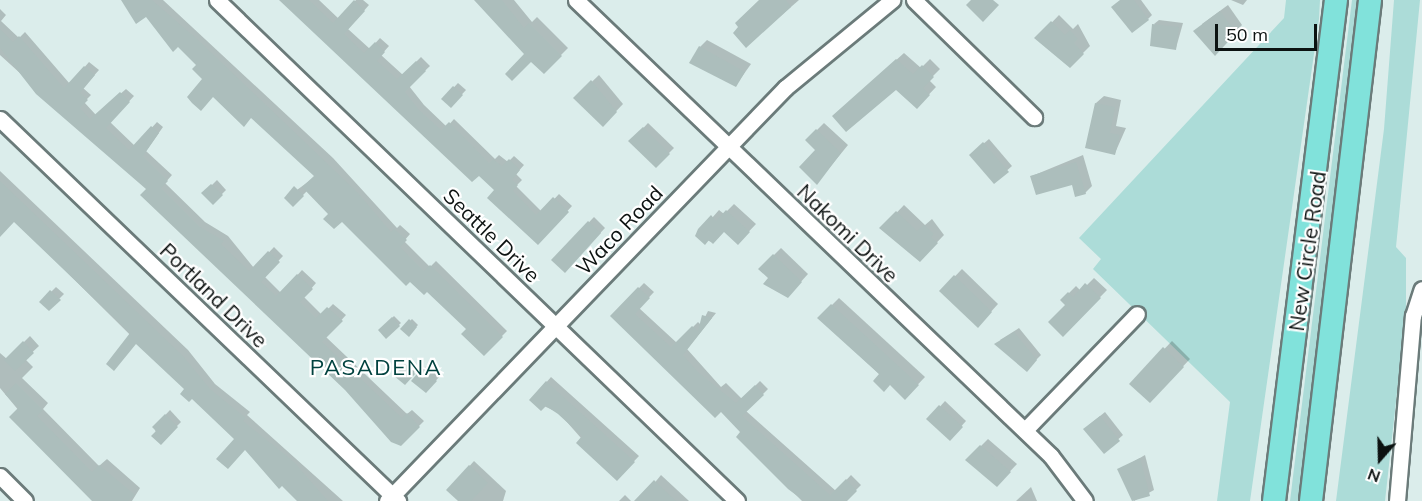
<!DOCTYPE html>
<html>
<head>
<meta charset="utf-8">
<style>
  body { margin:0 }
  #map { position:relative; width:1422px; height:501px; overflow:hidden; background:#dbedeb; font-family:Mulish,sans-serif }
  div>[style] { position:absolute }
  .green>* { inset:0; background:#acdcd8 }
  .shadow>* { inset:0; background:#0003 }
  .building>* { inset:0; background:#acbebc }
  .roads { filter:drop-shadow(2px 0 #6b7b7a) drop-shadow(-2px 0 #6b7b7a) drop-shadow(0 2px #6b7b7a) drop-shadow(0 -2px #6b7b7a) }
  .minor>* { height:15px; margin:-7.5px; padding:0 7.5px; transform-origin:7.5px; border-radius:7.5px; background:#fff }
  .highway>* { height:22px; margin:-11px; padding:0 11px; transform-origin:11px; border-radius:11px; background:#81e2db }
  span { translate:-50% -50%; white-space:nowrap; text-align:center; line-height:1.15; -webkit-text-stroke:4.5px #fff; paint-order:stroke }
  .street-label { font-size:21px; color:#0c1211 }
  .neighbourhood-label { font-size:22px; color:#00423f; letter-spacing:1.5px }
  .north { position:absolute; left:1350px; top:429px; width:60px; height:60px; -webkit-text-stroke:4px #fff; paint-order:stroke; rotate:200deg; font-size:16px; font-weight:700; line-height:24px; text-align:center; color:#0c1211 }
  .north::after { content:''; display:block; margin:auto; width:21px; height:27px; background:#0c1211; clip-path:polygon(50% 0,100% 100%,50% 72%,0 100%) }
  .scale { position:absolute; left:1215px; top:24px; width:102px; height:27px; box-sizing:border-box; border:3px solid #0c1211; border-top:0; padding-left:8px; font-size:18px; line-height:21px; white-space:nowrap; color:#0c1211; -webkit-text-stroke:4px #fff; paint-order:stroke }
</style>
</head>
<body>
<div id="map">
  <div class="green">
    <i style="clip-path:polygon(1286px 0,1320px 0,1319px 19px,1250px 501px,1217px 501px,1230px 402px,1093px 269px,1101px 259px,1079px 238px,1284px 18px)"></i>
    <i style="clip-path:polygon(1352px 0,1363px 0,1303px 501px,1290px 501px)"></i>
    <i style="clip-path:polygon(1394px 0,1420px 0,1396px 247px,1406px 258px,1406px 311px,1385px 501px,1336px 501px,1384px 129px)"></i>
  </div>
  <div class="shadow">
    <i style="clip-path:polygon(124px 0,163px 0,333px 158px,397px 228px,400px 225px,410px 234px,404px 241px,430px 267px,436px 261px,507px 331px,484px 354px,468px 329px,427px 290px,308px 190px,293px 205px,286px 198px,316px 176px,147px 15px,137px 22px)"></i>
    <i style="clip-path:polygon(280px 0,319px 0,339px 19px,356px 0,363px 0,369px 5px,348px 29px,370px 49px,380px 38px,389px 46px,381px 55px,403px 75px,421px 57px,430px 66px,409px 86px,424px 105px,447px 127px,454px 119px,495px 159px,499px 155px,508px 162px,514px 156px,524px 165px,516px 174px,522px 180px,516px 186px,542px 212px,559px 194px,572px 206px,538px 243px,496px 190px)"></i>
    <i style="clip-path:polygon(477px 0,514px 0,532px 22px,537px 17px,568px 48px,544px 72px)"></i>
    <i style="clip-path:polygon(761px 0,799px 0,746px 46px)"></i>
    <i style="clip-path:polygon(1121px 0,1141px 0,1152px 15px,1148px 19px)"></i>
    <i style="clip-path:polygon(1231px 0,1247px 0,1243px 5px)"></i>
    <i style="clip-path:polygon(1228px 5px,1242px 25px,1215px 53px,1202px 24px)"></i>
    <i style="clip-path:polygon(0 9px,6px 15px,1px 21px,19px 38px,25px 32px,70px 84px,89px 62px,99px 70px,83px 88px,91px 95px,84px 102px,96px 115px,126px 89px,134px 96px,110px 122px,135px 146px,157px 122px,163px 127px,146px 151px,172px 175px,165px 183px,205px 222px,228px 236px,254px 268px,274px 247px,283px 256px,264px 276px,281px 293px,302px 270px,316px 283px,304px 297px,322px 315px,333px 304px,346px 315px,326px 337px,407px 414px,412px 410px,424px 421px,401px 444px,148px 189px,0 55px)"></i>
    <i style="clip-path:polygon(1059px 15px,1073px 29px,1078px 24px,1090px 46px,1070px 66px,1037px 38px)"></i>
    <i style="clip-path:polygon(1159px 20px,1183px 23px,1176px 48px,1154px 24px)"></i>
    <i style="clip-path:polygon(707px 40px,751px 64px,736px 85px,700px 47px)"></i>
    <i style="clip-path:polygon(904px 53px,921px 68px,930px 59px,940px 69px,929px 80px,936px 87px,917px 107px,896px 88px,842px 109px)"></i>
    <i style="clip-path:polygon(599px 75px,623px 104px,603px 125px,575px 98px)"></i>
    <i style="clip-path:polygon(458px 83px,466px 90px,451px 106px,443px 99px)"></i>
    <i style="clip-path:polygon(1104px 96px,1121px 100px,1116px 126px,1126px 128px,1115px 153px,1096px 103px)"></i>
    <i style="clip-path:polygon(648px 123px,674px 148px,656px 166px,631px 141px)"></i>
    <i style="clip-path:polygon(824px 123px,848px 145px,817px 183px,817px 150px,807px 140px)"></i>
    <i style="clip-path:polygon(989px 139px,1012px 166px,994px 182px,975px 151px)"></i>
    <i style="clip-path:polygon(1083px 155px,1092px 186px,1085px 193px,1073px 183px,1032px 176px)"></i>
    <i style="clip-path:polygon(0 171px,188px 350px,215px 384px,250px 412px,247px 415px,343px 501px,298px 501px,14px 220px,0 235px)"></i>
    <i style="clip-path:polygon(217px 180px,226px 190px,213px 203px,204px 193px)"></i>
    <i style="clip-path:polygon(734px 204px,756px 224px,738px 243px,725px 230px,713px 243px,697px 235px,719px 210px,724px 214px)"></i>
    <i style="clip-path:polygon(904px 205px,925px 225px,932px 219px,944px 235px,920px 260px,882px 228px)"></i>
    <i style="clip-path:polygon(594px 217px,605px 228px,565px 271px,553px 260px)"></i>
    <i style="clip-path:polygon(781px 248px,808px 274px,788px 296px,760px 269px)"></i>
    <i style="clip-path:polygon(962px 269px,998px 304px,978px 326px,941px 291px)"></i>
    <i style="clip-path:polygon(1094px 278px,1107px 290px,1063px 335px,1069px 293px,1076px 286px,1081px 291px)"></i>
    <i style="clip-path:polygon(644px 283px,654px 292px,639px 308px,677px 343px,698px 322px,701px 325px,708px 311px,716px 313px,687px 349px,721px 387px,726px 383px,742px 399px,760px 381px,768px 389px,746px 411px,836px 491px,851px 475px,861px 485px,845px 501px,802px 501px,738px 437px,742px 432px,721px 410px,612px 316px)"></i>
    <i style="clip-path:polygon(56px 287px,64px 294px,49px 309px,42px 301px)"></i>
    <i style="clip-path:polygon(839px 298px,925px 377px,905px 398px,819px 318px)"></i>
    <i style="clip-path:polygon(394px 316px,401px 323px,386px 337px,380px 330px)"></i>
    <i style="clip-path:polygon(412px 319px,418px 325px,409px 334px,402px 329px)"></i>
    <i style="clip-path:polygon(1019px 328px,1041px 355px,1026px 370px,1000px 340px)"></i>
    <i style="clip-path:polygon(30px 336px,39px 346px,25px 359px,33px 367px,22px 378px,48px 403px,43px 409px,99px 466px,107px 459px,140px 488px,132px 501px,94px 501px,0 388px,0 353px,7px 359px)"></i>
    <i style="clip-path:polygon(1172px 341px,1190px 359px,1150px 401px,1131px 384px)"></i>
    <i style="clip-path:polygon(410px 361px,418px 368px,405px 383px,397px 376px)"></i>
    <i style="clip-path:polygon(428px 365px,440px 376px,430px 387px,423px 369px)"></i>
    <i style="clip-path:polygon(551px 377px,639px 456px,617px 479px,559px 413px,531px 400px)"></i>
    <i style="clip-path:polygon(945px 401px,966px 421px,950px 439px,929px 419px)"></i>
    <i style="clip-path:polygon(170px 410px,181px 422px,160px 443px,154px 427px)"></i>
    <i style="clip-path:polygon(1105px 412px,1123px 435px,1104px 452px,1089px 425px)"></i>
    <i style="clip-path:polygon(988px 439px,1017px 464px,997px 485px,967px 460px)"></i>
    <i style="clip-path:polygon(1145px 455px,1154px 490px,1134px 501px,1119px 470px)"></i>
    <i style="clip-path:polygon(474px 461px,506px 491px,503px 501px,459px 501px,448px 490px)"></i>
    <i style="clip-path:polygon(661px 475px,689px 501px,640px 501px)"></i>
    <i style="clip-path:polygon(1031px 487px,1037px 501px,1016px 501px)"></i>
    <i style="clip-path:polygon(625px 495px,631px 501px,619px 501px)"></i>
  </div>
  <div class="building">
    <i style="clip-path:polygon(121px 0,152px 0,198px 40px,358px 193px,391px 232px,394px 229px,407px 240px,400px 247px,424px 271px,430px 265px,503px 337px,484px 356px,461px 334px,466px 329px,427px 292px,424px 295px,410px 282px,406px 286px,342px 222px,334px 229px,323px 219px,328px 214px,302px 187px,314px 176px,251px 118px,244px 127px,213px 97px,201px 111px,192px 103px,187px 97px,202px 79px,192px 69px,196px 65px,178px 47px,173px 52px,146px 17px,136px 24px)"></i>
    <i style="clip-path:polygon(279px 0,309px 0,333px 23px,354px 0,365px 11px,344px 34px,364px 53px,375px 42px,385px 52px,377px 61px,397px 79px,416px 61px,426px 71px,405px 92px,419px 110px,441px 130px,449px 122px,489px 163px,493px 159px,502px 166px,509px 159px,520px 170px,512px 180px,518px 185px,513px 191px,536px 215px,553px 197px,569px 212px,538px 245px,487px 198px,494px 190px,479px 176px,472px 182px)"></i>
    <i style="clip-path:polygon(474px 0,502px 0,524px 28px,529px 23px,562px 56px,544px 74px,531px 62px,512px 81px,505px 74px,524px 54px)"></i>
    <i style="clip-path:polygon(759px 0,786px 0,791px 7px,746px 48px,733px 33px,738px 27px,735px 23px)"></i>
    <i style="clip-path:polygon(971px 0,993px 0,999px 5px,983px 22px,966px 5px)"></i>
    <i style="clip-path:polygon(1120px 0,1134px 0,1149px 20px,1132px 33px,1111px 7px)"></i>
    <i style="clip-path:polygon(1220px 11px,1236px 33px,1215px 56px,1193px 31px)"></i>
    <i style="clip-path:polygon(1051px 21px,1065px 35px,1070px 30px,1078px 39px,1074px 43px,1084px 54px,1070px 68px,1034px 38px)"></i>
    <i style="clip-path:polygon(1152px 24px,1179px 27px,1176px 50px,1150px 46px)"></i>
    <i style="clip-path:polygon(0 29px,13px 42px,19px 36px,64px 88px,84px 66px,95px 75px,80px 93px,88px 100px,80px 108px,90px 119px,120px 92px,130px 102px,106px 128px,129px 150px,151px 126px,159px 133px,143px 156px,168px 181px,161px 188px,200px 227px,224px 241px,221px 244px,249px 271px,268px 251px,280px 262px,261px 282px,276px 296px,297px 274px,313px 289px,300px 302px,316px 318px,327px 307px,343px 321px,322px 342px,402px 418px,407px 413px,420px 427px,401px 446px,391px 442px,345px 390px,140px 195px,146px 189px,36px 94px,0 48px)"></i>
    <i style="clip-path:polygon(699px 46px,745px 72px,736px 87px,689px 63px)"></i>
    <i style="clip-path:polygon(896px 59px,913px 74px,922px 65px,934px 77px,923px 88px,930px 95px,917px 109px,896px 90px,846px 132px,832px 116px)"></i>
    <i style="clip-path:polygon(591px 80px,617px 112px,603px 127px,573px 98px)"></i>
    <i style="clip-path:polygon(453px 86px,463px 95px,451px 108px,441px 99px)"></i>
    <i style="clip-path:polygon(1095px 103px,1115px 107px,1110px 133px,1120px 135px,1115px 155px,1085px 148px)"></i>
    <i style="clip-path:polygon(643px 127px,670px 154px,656px 168px,628px 141px)"></i>
    <i style="clip-path:polygon(816px 129px,841px 153px,817px 185px,799px 167px,815px 150px,805px 140px)"></i>
    <i style="clip-path:polygon(983px 142px,1009px 172px,994px 184px,969px 155px)"></i>
    <i style="clip-path:polygon(1076px 162px,1086px 194px,1075px 197px,1072px 185px,1036px 195px,1030px 176px)"></i>
    <i style="clip-path:polygon(0 181px,183px 356px,210px 389px,246px 418px,243px 421px,294px 462px,328px 501px,297px 501px,282px 486px,279px 489px,245px 450px,228px 469px,216px 459px,234px 439px,192px 399px,189px 402px,180px 394px,184px 389px,136px 344px,114px 371px,106px 364px,130px 333px,14px 222px,0 237px)"></i>
    <i style="clip-path:polygon(211px 184px,223px 195px,213px 205px,201px 193px)"></i>
    <i style="clip-path:polygon(294px 186px,304px 196px,293px 207px,284px 198px)"></i>
    <i style="clip-path:polygon(726px 210px,750px 232px,738px 245px,724px 232px,713px 244px,709px 240px,705px 245px,695px 236px,698px 229px,711px 215px,716px 221px)"></i>
    <i style="clip-path:polygon(896px 211px,917px 231px,924px 225px,934px 234px,931px 237px,938px 243px,920px 262px,879px 228px)"></i>
    <i style="clip-path:polygon(588px 221px,601px 233px,565px 273px,551px 260px)"></i>
    <i style="clip-path:polygon(773px 254px,802px 282px,788px 298px,763px 284px,768px 278px,758px 269px)"></i>
    <i style="clip-path:polygon(954px 275px,992px 312px,978px 328px,939px 291px)"></i>
    <i style="clip-path:polygon(1085px 283px,1101px 298px,1063px 337px,1048px 322px,1065px 305px,1060px 300px,1068px 292px,1073px 297px)"></i>
    <i style="clip-path:polygon(638px 287px,650px 298px,635px 314px,671px 347px,692px 326px,698px 331px,702px 315px,712px 318px,683px 355px,698px 372px,736px 403px,755px 385px,764px 395px,742px 416px,830px 495px,846px 479px,857px 491px,847px 501px,804px 501px,788px 489px,736px 437px,740px 432px,721px 412px,715px 418px,610px 316px)"></i>
    <i style="clip-path:polygon(50px 290px,61px 300px,49px 311px,39px 302px)"></i>
    <i style="clip-path:polygon(831px 304px,919px 385px,905px 400px,890px 385px,884px 392px,873px 381px,879px 374px,817px 318px)"></i>
    <i style="clip-path:polygon(392px 317px,400px 326px,386px 339px,378px 330px)"></i>
    <i style="clip-path:polygon(409px 319px,417px 327px,409px 337px,400px 329px)"></i>
    <i style="clip-path:polygon(1014px 332px,1037px 360px,1027px 372px,994px 344px)"></i>
    <i style="clip-path:polygon(23px 341px,34px 353px,15px 371px,4px 360px)"></i>
    <i style="clip-path:polygon(1163px 347px,1184px 367px,1150px 403px,1129px 384px)"></i>
    <i style="clip-path:polygon(405px 364px,415px 374px,405px 385px,394px 376px)"></i>
    <i style="clip-path:polygon(422px 368px,437px 381px,426px 393px,411px 381px)"></i>
    <i style="clip-path:polygon(546px 381px,635px 462px,617px 481px,576px 443px,582px 436px,558px 414px,546px 406px,541px 411px,529px 400px)"></i>
    <i style="clip-path:polygon(16px 383px,43px 410px,37px 416px,92px 472px,99px 465px,135px 495px,128px 501px,92px 501px,9px 417px,18px 408px,5px 394px)"></i>
    <i style="clip-path:polygon(939px 405px,963px 427px,950px 441px,926px 419px)"></i>
    <i style="clip-path:polygon(165px 414px,178px 427px,161px 445px,151px 436px,156px 431px,152px 427px)"></i>
    <i style="clip-path:polygon(1100px 416px,1120px 441px,1104px 454px,1083px 429px)"></i>
    <i style="clip-path:polygon(980px 445px,1011px 472px,997px 487px,965px 460px)"></i>
    <i style="clip-path:polygon(1140px 458px,1150px 496px,1132px 501px,1117px 469px)"></i>
    <i style="clip-path:polygon(469px 465px,488px 483px,471px 501px,458px 501px,446px 490px)"></i>
    <i style="clip-path:polygon(654px 480px,659px 485px,676px 501px,634px 501px)"></i>
  </div>
  <div class="roads">
    <div class="minor">
      <i style="left:217px;top:0;width:722px;rotate:43.93deg"></i>
      <i style="left:576px;top:0;width:658px;rotate:43.83deg"></i>
      <i style="left:1051px;top:456px;width:56px;rotate:52.9deg"></i>
      <i style="left:914px;top:0;width:168px;rotate:44.3deg"></i>
      <i style="left:0;top:119px;width:552px;rotate:43.82deg"></i>
      <i style="left:1025px;top:430px;width:161px;rotate:-46deg"></i>
      <i style="left:0;top:476px;width:35px;rotate:45deg"></i>
      <i style="left:387px;top:501px;width:574px;rotate:-46.06deg"></i>
      <i style="left:785px;top:88px;width:139px;rotate:-39.4deg"></i>
      <i style="left:1397px;top:501px;width:186px;rotate:-85.1deg"></i>
      <i style="left:1413px;top:316px;width:28px;rotate:-72deg"></i>
    </div>
    <div class="highway">
      <i style="left:1274px;top:501px;width:505px;rotate:-82.95deg"></i>
      <i style="left:1311px;top:501px;width:504px;rotate:-83.28deg"></i>
    </div>
  </div>
  <div class="street-label">
    <span style="left:619px;top:230px;rotate:-46deg">Waco Road</span>
    <span style="left:848px;top:233px;rotate:44deg">Nakomi Drive</span>
    <span style="left:492px;top:235px;rotate:44deg">Seattle Drive</span>
    <span style="left:1307px;top:251px;rotate:-82deg">New Circle Road</span>
    <span style="left:214px;top:295px;rotate:44deg">Portland Drive</span>
  </div>
  <div class="neighbourhood-label">
    <span style="left:376px;top:368px">PASADENA</span>
  </div>
  <div class="north">N</div>
  <div class="scale">50 m</div>
</div>
</body>
</html>
